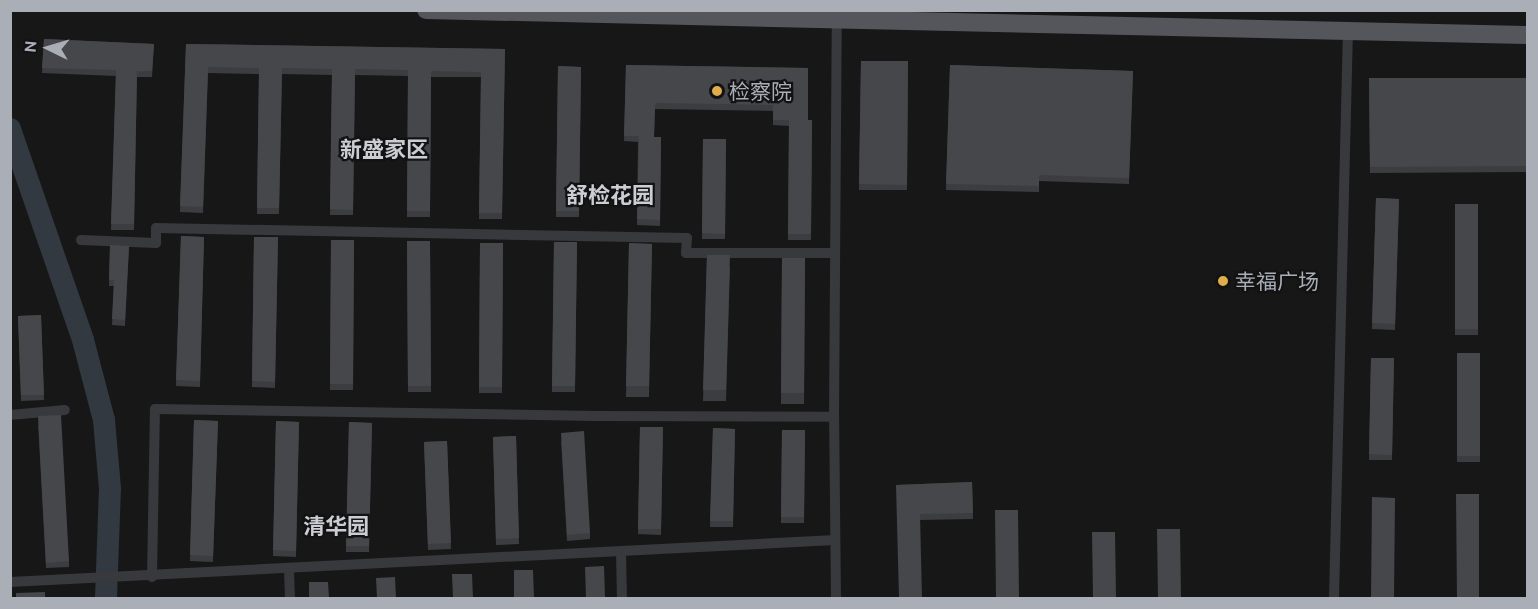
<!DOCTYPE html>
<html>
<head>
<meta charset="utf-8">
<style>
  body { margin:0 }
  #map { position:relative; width:1538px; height:609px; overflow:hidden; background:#171718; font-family:Ubuntu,"Noto Sans SC",sans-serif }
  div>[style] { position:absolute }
  .river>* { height:22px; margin:-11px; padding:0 11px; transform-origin:11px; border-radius:11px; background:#323940 }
  .street>* { height:10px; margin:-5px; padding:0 5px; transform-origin:5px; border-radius:5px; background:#38393d }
  .primary>* { height:18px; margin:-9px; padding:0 9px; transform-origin:9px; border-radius:9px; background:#55565c }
  .wall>* { inset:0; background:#3c3d40 }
  .building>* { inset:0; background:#46474b }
  .dots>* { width:16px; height:16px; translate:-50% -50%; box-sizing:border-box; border:3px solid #121213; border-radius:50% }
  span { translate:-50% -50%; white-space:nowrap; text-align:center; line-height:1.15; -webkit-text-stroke:4.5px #121213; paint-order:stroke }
  .poi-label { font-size:21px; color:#aaaeb7 }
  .left { translate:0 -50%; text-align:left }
  .neighbourhood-label { font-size:22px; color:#cbcdd3; font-weight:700 }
  .frame { position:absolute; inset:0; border:12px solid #aaaeb7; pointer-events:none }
  .north { position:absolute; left:18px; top:18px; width:60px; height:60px; -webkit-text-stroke:4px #121213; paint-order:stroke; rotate:275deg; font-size:16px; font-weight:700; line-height:24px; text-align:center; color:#aaaeb7 }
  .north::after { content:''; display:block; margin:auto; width:21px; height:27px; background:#aaaeb7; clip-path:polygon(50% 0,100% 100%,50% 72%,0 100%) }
</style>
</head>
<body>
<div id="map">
  <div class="river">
    <i style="left:10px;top:129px;width:223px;rotate:70.9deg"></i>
    <i style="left:83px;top:340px;width:83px;rotate:75.3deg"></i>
    <i style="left:104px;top:420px;width:68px;rotate:85deg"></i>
    <i style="left:110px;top:488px;width:110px;rotate:92.1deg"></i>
  </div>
  <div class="street">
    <i style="left:81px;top:240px;width:75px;rotate:2.3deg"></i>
    <i style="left:156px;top:243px;width:15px;rotate:-90deg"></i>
    <i style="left:156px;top:228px;width:531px;rotate:1.08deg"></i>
    <i style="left:687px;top:238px;width:15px;rotate:94deg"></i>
    <i style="left:686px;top:253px;width:149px"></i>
    <i style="left:10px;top:415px;width:55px;rotate:-5.2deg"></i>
    <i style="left:621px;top:552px;width:46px;rotate:88.8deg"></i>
    <i style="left:289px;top:570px;width:28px;rotate:88deg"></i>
    <i style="left:152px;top:577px;width:168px;rotate:-89deg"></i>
    <i style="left:155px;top:409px;width:440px;rotate:0.9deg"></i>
    <i style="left:595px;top:416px;width:239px;rotate:0.2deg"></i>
    <i style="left:10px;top:582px;width:826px;rotate:-2.91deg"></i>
    <i style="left:836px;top:598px;width:181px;rotate:-90.6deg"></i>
    <i style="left:834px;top:417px;width:403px;rotate:-89.6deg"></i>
    <i style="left:1334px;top:598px;width:567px;rotate:-88.59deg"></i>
  </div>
  <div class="primary">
    <i style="left:426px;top:10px;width:1102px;rotate:1.3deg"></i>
  </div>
  <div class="wall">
    <i style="clip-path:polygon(44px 39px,154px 44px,152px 77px,137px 77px,134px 230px,111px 230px,116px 76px,42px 73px)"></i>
    <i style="clip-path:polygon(186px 44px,505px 49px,502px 219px,479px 219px,481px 77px,431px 77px,430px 217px,407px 217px,408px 76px,355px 75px,353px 215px,330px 215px,332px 75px,282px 74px,279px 214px,257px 214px,259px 74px,208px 73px,203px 213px,180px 212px)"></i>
    <i style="clip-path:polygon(861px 61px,908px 61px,907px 190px,859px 190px)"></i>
    <i style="clip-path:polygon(626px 65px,808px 68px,808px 120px,812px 120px,811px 240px,788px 240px,789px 126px,773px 125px,773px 111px,655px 109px,654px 137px,661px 137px,660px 226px,637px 225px,638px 142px,624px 141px)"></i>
    <i style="clip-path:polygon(950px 65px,1133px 71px,1129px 184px,1039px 181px,1039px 192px,946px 190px)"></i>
    <i style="clip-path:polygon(558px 66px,581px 67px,579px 217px,556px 217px)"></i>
    <i style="clip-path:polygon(1369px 78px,1527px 78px,1527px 172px,1370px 173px)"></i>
    <i style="clip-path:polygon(703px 139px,726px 139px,725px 239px,702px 239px)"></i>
    <i style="clip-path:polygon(1376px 198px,1399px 199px,1395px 330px,1372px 329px)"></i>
    <i style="clip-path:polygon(1455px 204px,1478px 204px,1478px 335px,1455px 335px)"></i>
    <i style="clip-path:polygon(181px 236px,204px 237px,200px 387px,176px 386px)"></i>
    <i style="clip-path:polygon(254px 237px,278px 237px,275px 388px,252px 387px)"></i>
    <i style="clip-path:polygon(331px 240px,354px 240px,353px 390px,330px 390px)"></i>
    <i style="clip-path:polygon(407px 241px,430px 241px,431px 392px,408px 392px)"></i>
    <i style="clip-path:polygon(554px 242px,577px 242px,575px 392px,552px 392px)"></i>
    <i style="clip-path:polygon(480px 243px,503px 243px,502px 393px,479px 393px)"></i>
    <i style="clip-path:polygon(629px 243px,652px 244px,649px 397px,626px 397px)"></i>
    <i style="clip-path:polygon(110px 245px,129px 246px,125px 326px,112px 325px,114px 286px,109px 286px)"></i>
    <i style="clip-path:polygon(707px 255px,730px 267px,726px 401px,703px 401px)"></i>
    <i style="clip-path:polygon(782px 258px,805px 258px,804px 404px,781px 404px)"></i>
    <i style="clip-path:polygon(41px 315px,44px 400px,21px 401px,18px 316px)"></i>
    <i style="clip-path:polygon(1457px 353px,1480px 353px,1480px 462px,1457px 462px)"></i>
    <i style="clip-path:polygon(1371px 358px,1394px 358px,1392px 460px,1369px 460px)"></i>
    <i style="clip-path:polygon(194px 420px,218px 421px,213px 562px,190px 561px)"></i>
    <i style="clip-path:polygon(276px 421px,299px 422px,296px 557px,273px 556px)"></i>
    <i style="clip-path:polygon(38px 422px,69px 561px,69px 567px,46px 568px)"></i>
    <i style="clip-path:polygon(349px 422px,372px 423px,369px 552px,346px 552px)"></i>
    <i style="clip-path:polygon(640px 427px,663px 427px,661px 535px,638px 534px)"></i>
    <i style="clip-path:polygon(713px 428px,735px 429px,733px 527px,710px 527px)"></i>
    <i style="clip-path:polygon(782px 430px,805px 430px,804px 523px,781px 523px)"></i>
    <i style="clip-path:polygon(516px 436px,519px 544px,496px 545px,493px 437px)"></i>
    <i style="clip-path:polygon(561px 439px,590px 533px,590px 539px,567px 541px)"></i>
    <i style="clip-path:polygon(447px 441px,451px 549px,428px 550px,424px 442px)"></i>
    <i style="clip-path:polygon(972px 482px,973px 519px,920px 520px,896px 485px)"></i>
  </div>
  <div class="building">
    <i style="clip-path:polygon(44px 39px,154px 44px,152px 71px,137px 71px,134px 224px,111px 224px,116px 70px,42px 68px)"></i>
    <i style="clip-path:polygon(186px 44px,505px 49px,502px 213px,479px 213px,481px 72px,431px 71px,430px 211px,407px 211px,408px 70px,355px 69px,353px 210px,330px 209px,332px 69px,282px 68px,279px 208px,257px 208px,259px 68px,208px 67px,203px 207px,180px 206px)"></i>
    <i style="clip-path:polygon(861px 61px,908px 61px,907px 185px,859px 184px)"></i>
    <i style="clip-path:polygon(626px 65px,808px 68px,808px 120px,812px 120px,811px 234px,788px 234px,789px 120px,773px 120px,773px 105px,655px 103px,654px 137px,661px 137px,660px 220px,637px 219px,639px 136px,624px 136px)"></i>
    <i style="clip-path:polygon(950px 65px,1133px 71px,1129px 178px,1039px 175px,1039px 186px,946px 184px)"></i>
    <i style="clip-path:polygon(558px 66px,581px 67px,579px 211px,556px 211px)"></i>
    <i style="clip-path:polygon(1369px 78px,1527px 78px,1527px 166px,1370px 167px)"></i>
    <i style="clip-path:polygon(703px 139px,726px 139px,725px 234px,702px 233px)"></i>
    <i style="clip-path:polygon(1376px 198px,1399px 199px,1395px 324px,1372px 323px)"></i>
    <i style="clip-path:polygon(1455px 204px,1478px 204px,1478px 329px,1455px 329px)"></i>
    <i style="clip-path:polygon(181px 236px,204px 237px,200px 381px,176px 380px)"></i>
    <i style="clip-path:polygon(254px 237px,278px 237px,275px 382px,252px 381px)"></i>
    <i style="clip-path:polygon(331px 240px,354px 240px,353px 384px,330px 384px)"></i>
    <i style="clip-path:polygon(407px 241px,430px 241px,431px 386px,408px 386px)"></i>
    <i style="clip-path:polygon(554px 242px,577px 242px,575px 386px,552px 386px)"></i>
    <i style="clip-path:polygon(480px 243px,503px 243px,502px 387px,479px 387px)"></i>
    <i style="clip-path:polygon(629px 243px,652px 244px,649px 386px,626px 386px)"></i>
    <i style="clip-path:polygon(110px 245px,129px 246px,125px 320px,112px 319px,114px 280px,109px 280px)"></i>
    <i style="clip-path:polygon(707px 255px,730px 255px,726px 390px,703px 390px)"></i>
    <i style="clip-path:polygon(782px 258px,805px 258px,804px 393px,781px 393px)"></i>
    <i style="clip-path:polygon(41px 315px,44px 395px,21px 395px,18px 316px)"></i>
    <i style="clip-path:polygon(1457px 353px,1480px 353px,1480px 456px,1457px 456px)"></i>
    <i style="clip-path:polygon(1371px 358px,1394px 358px,1392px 455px,1369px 454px)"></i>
    <i style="clip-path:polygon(61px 415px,69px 561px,46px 563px,38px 416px)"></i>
    <i style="clip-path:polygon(194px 420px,218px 421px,213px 556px,190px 555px)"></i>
    <i style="clip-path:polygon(276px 421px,299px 422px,296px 551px,273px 550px)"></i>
    <i style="clip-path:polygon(349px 422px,372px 423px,369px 546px,346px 546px)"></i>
    <i style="clip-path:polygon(640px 427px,663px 427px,661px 529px,638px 529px)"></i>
    <i style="clip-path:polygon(713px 428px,735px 429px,733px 521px,710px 521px)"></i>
    <i style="clip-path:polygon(782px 430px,805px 430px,804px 517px,781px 517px)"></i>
    <i style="clip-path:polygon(584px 431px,590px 533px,567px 535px,561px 433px)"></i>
    <i style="clip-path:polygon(516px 436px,519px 538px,496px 539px,493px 437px)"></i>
    <i style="clip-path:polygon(447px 441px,451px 543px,428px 544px,424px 442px)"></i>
    <i style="clip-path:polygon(972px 482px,973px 513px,920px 514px,922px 598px,899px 598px,896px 485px)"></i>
    <i style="clip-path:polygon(1456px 494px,1479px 494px,1479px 598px,1457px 598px)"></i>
    <i style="clip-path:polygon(1372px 497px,1395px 498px,1394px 598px,1371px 598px)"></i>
    <i style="clip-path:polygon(995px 510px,1018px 510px,1019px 598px,996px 598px)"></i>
    <i style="clip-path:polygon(1157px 529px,1180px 529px,1181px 598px,1158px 598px)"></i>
    <i style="clip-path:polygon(1092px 532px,1115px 532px,1116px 598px,1093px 598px)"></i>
    <i style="clip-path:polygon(604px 566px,605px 598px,586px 598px,585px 567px)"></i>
    <i style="clip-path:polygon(514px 570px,533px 570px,534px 598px,514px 598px)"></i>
    <i style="clip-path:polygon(452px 574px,472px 574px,473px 598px,453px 598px)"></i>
    <i style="clip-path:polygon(395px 577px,396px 598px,377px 598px,376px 578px)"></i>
    <i style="clip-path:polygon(309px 582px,328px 582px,329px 598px,309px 598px)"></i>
    <i style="clip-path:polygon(45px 592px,45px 598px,16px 598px,16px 593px)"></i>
  </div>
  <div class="dots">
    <i style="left:717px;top:91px;background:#ddae4b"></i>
    <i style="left:1223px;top:281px;background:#ddae4b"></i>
  </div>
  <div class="poi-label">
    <span class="left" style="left:729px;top:91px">检察院</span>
    <span class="left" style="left:1235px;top:281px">幸福广场</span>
  </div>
  <div class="neighbourhood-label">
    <span style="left:384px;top:149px">新盛家区</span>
    <span style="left:610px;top:195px">舒检花园</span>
    <span style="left:336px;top:526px">清华园</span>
  </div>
  <div class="frame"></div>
  <div class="north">N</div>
</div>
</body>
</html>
